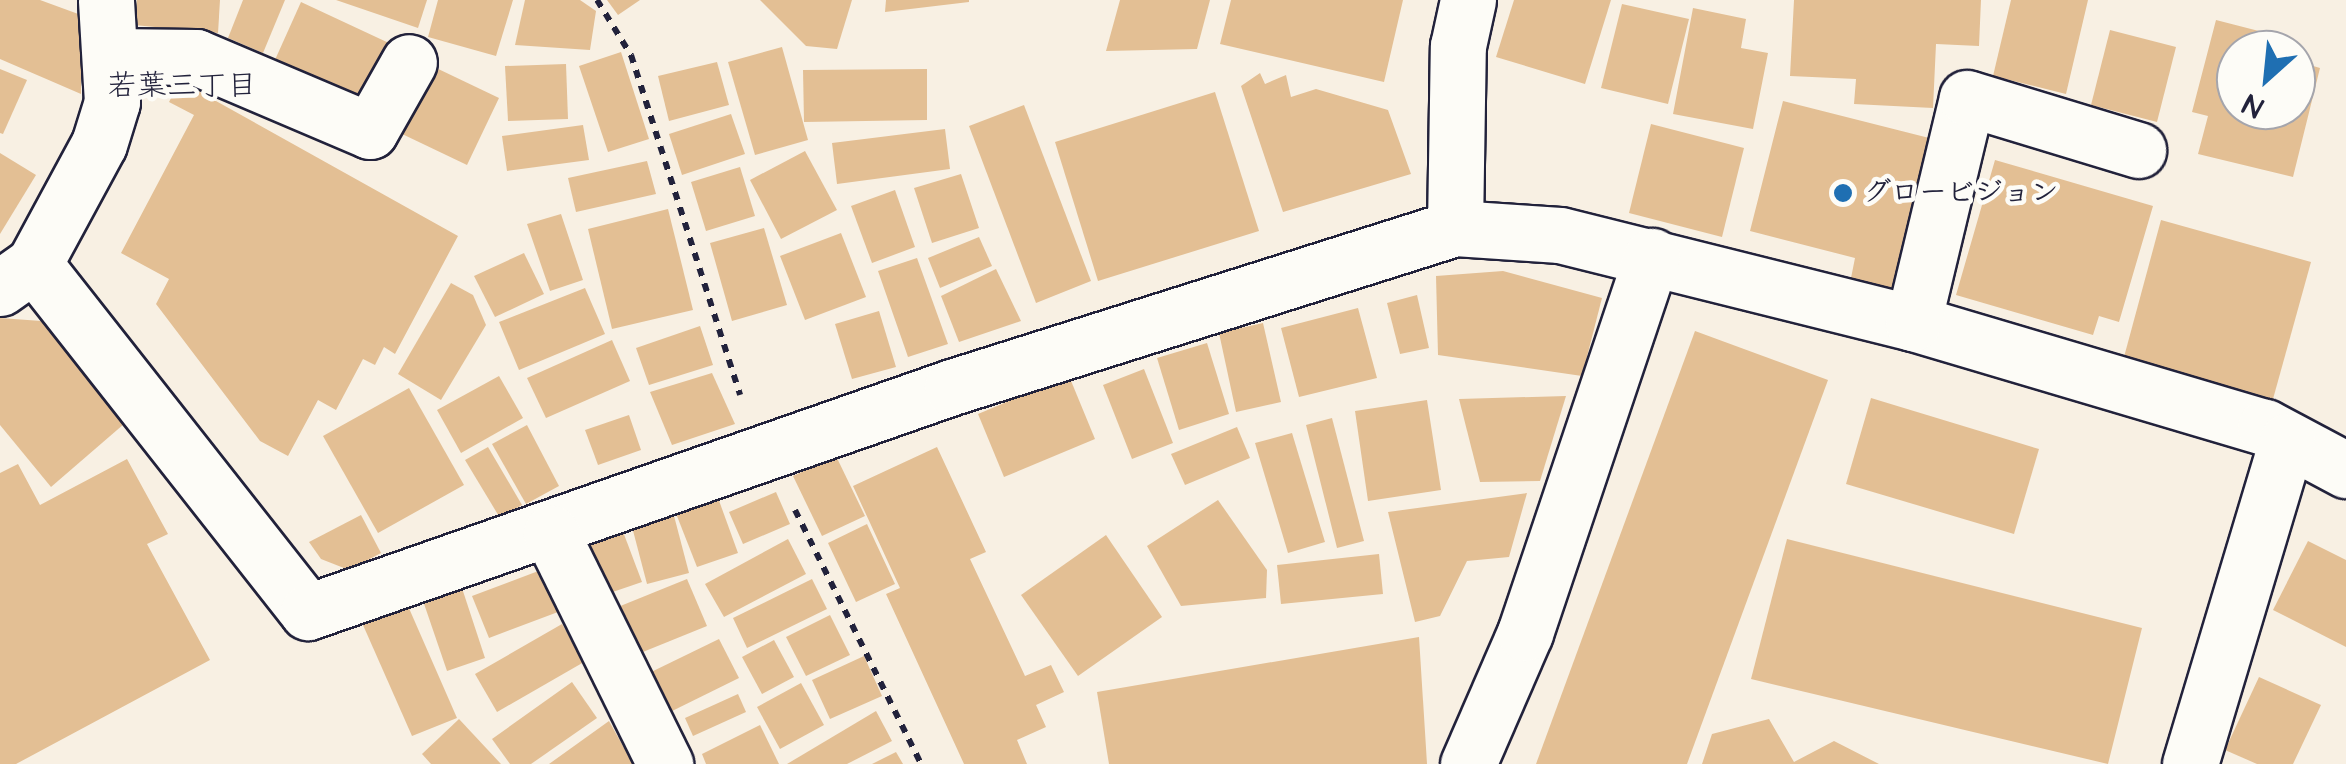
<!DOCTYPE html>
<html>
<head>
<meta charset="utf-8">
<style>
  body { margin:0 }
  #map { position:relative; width:2346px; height:764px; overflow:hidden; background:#f8f0e3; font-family:"Architects Daughter","Klee One",sans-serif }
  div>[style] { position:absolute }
  .building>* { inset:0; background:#e3bf94 }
  .path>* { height:6px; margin-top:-3px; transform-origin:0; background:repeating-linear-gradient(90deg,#22223b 0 8px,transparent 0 16px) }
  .roads { filter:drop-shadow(2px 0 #22223b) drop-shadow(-2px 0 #22223b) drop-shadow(0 2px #22223b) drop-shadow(0 -2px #22223b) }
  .minor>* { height:55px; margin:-27.5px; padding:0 27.5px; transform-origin:27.5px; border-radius:27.5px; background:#fdfcf7 }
  .dots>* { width:28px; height:28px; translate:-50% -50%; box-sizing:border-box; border:5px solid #fdfcf7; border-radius:50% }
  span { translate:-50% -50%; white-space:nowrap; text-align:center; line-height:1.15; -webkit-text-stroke:9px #fdfcf7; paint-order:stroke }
  .poi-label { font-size:28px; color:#22223b; font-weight:700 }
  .left { translate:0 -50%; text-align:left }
  .neighbourhood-label { font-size:30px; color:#22223b }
  .north { position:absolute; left:2216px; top:30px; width:100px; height:100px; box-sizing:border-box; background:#fdfcf7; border:2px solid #a5a5ac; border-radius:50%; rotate:207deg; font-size:28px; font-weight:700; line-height:40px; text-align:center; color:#22223b }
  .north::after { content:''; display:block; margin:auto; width:35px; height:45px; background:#1f6fb2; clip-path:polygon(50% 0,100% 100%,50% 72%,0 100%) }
</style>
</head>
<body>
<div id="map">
  <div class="building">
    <i style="clip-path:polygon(0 0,40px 0,81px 15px,81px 94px,0 59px)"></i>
    <i style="clip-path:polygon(137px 0,220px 0,218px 33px,134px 25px)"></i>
    <i style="clip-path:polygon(243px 0,285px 0,263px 53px,228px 38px)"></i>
    <i style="clip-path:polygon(336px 0,427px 0,418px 28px)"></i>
    <i style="clip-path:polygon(438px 0,513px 0,496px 56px,428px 37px)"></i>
    <i style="clip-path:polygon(525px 0,580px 0,596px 11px,590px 50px,515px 45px)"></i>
    <i style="clip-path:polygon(607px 0,640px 0,618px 15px)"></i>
    <i style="clip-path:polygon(760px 0,852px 0,837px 49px,806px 46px)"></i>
    <i style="clip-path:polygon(886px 0,969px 0,969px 2px,885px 12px)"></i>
    <i style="clip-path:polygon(1120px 0,1210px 0,1197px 49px,1106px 51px)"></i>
    <i style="clip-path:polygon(1231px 0,1403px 0,1384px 82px,1220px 44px)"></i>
    <i style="clip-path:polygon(1514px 0,1611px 0,1585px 84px,1496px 57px)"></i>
    <i style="clip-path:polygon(1794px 0,1981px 0,1979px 46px,1936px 44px,1933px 108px,1854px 104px,1856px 79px,1790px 76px)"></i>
    <i style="clip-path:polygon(2011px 0,2088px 0,2066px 94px,1993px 76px)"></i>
    <i style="clip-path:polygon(301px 2px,391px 44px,366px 111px,270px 71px)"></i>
    <i style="clip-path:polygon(1622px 4px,1689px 19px,1668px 104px,1601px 88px)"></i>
    <i style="clip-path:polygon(1693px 8px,1746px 19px,1741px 48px,1768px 53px,1753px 129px,1673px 114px)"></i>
    <i style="clip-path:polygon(2216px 20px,2290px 39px,2287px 50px,2236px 50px,2236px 110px,2296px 110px,2296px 61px,2320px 68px,2293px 177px,2198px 154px,2208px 116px,2192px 112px)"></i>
    <i style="clip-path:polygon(2110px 30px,2176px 47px,2157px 122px,2091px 105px)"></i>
    <i style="clip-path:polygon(782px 47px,808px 140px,755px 155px,728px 62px)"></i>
    <i style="clip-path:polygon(621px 52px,649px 139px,608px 152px,579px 66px)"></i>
    <i style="clip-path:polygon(717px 62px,729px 105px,669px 121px,658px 76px)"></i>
    <i style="clip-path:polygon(566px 64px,568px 119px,508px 121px,505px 66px)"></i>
    <i style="clip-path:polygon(432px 66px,499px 98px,467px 165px,400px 133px)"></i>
    <i style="clip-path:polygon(0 69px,27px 80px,3px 134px,0 133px)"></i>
    <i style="clip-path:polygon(927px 69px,927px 120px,804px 122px,803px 70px)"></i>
    <i style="clip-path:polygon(1260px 73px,1265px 84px,1286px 75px,1291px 97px,1316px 89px,1388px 110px,1411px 174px,1283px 212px,1241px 86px)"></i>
    <i style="clip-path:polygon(180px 81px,458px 236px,395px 354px,384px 347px,375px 365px,363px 359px,336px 410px,318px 400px,288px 456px,260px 441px,156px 304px,169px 279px,121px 253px,194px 115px,169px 102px)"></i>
    <i style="clip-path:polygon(1215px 92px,1259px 231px,1098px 281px,1055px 142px)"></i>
    <i style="clip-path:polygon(1783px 101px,1941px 141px,1902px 296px,1850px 283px,1855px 258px,1750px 231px)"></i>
    <i style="clip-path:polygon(1024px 105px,1091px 281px,1036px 303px,969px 126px)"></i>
    <i style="clip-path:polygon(731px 114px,745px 154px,682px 175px,669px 134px)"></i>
    <i style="clip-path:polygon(1651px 124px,1744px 148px,1722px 237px,1629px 213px)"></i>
    <i style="clip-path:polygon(583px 125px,589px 160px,507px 171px,502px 136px)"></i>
    <i style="clip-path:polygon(945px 129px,950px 169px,837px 184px,832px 143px)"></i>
    <i style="clip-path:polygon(805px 151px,837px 210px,781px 239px,750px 180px)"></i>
    <i style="clip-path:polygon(0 153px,36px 175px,0 234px)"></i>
    <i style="clip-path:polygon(1995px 160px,2153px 206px,2119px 322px,2099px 316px,2093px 335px,1956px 295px)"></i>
    <i style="clip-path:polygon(647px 161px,656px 194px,576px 212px,568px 178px)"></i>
    <i style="clip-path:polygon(740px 167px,755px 216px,706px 231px,691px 182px)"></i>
    <i style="clip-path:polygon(961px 174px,979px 228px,932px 243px,914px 188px)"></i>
    <i style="clip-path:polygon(895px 190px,915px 247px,872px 263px,851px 206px)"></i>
    <i style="clip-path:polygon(668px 209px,693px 310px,612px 329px,588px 229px)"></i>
    <i style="clip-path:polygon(561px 214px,583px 280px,550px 291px,527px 224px)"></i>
    <i style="clip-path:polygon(2161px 220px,2311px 262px,2273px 399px,2124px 357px)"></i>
    <i style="clip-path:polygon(764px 228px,787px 305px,732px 321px,710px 243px)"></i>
    <i style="clip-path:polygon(841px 233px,866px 297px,805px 320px,780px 256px)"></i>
    <i style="clip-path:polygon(979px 237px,992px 266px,940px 288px,928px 258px)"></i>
    <i style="clip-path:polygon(524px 253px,544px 294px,495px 317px,474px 276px)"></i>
    <i style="clip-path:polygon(917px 258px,948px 344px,908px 357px,878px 271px)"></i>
    <i style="clip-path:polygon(996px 269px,1021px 321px,959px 342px,941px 296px)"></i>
    <i style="clip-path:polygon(1503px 271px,1602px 298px,1582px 376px,1438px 355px,1436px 276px)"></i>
    <i style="clip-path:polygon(451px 283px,473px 295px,486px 325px,441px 400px,398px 374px)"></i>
    <i style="clip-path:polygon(585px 288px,605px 334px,519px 370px,499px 322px)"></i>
    <i style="clip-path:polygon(1417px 295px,1429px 348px,1400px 354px,1387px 303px)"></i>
    <i style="clip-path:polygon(1358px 308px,1377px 378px,1299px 397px,1281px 328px)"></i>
    <i style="clip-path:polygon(879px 311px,896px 367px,852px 379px,835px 324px)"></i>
    <i style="clip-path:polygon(0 318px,55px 322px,124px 424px,51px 487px,0 425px)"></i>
    <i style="clip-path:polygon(1263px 323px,1281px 402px,1236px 412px,1219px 333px)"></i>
    <i style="clip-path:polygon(700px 326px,713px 365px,649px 385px,636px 348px)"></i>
    <i style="clip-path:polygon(1695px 331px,1828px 380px,1687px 764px,1536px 764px)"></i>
    <i style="clip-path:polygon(612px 340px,630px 381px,546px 418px,527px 378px)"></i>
    <i style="clip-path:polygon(1207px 343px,1229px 414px,1179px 430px,1157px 358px)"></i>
    <i style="clip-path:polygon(1144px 369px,1173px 443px,1132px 459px,1103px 385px)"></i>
    <i style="clip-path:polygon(712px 373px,735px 424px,672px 445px,650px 392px)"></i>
    <i style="clip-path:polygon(499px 376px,523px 418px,461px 453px,437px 410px)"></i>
    <i style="clip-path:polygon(1069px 376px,1095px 439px,1004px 477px,978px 414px)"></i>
    <i style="clip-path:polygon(409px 388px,464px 485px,378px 533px,323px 436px)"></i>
    <i style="clip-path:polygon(1566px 396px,1540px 481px,1480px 482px,1459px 399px)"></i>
    <i style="clip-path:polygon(1871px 398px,2039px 449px,2014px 534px,1846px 484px)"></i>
    <i style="clip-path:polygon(1427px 400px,1441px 490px,1368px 501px,1355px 411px)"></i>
    <i style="clip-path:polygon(629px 415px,641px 450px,598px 465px,585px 430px)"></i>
    <i style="clip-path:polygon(1332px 418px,1364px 541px,1337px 548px,1306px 425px)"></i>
    <i style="clip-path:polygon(527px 425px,559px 486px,526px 504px,492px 444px)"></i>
    <i style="clip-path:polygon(1237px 427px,1250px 458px,1185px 485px,1171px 454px)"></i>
    <i style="clip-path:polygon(1292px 433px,1325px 542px,1288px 553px,1255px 443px)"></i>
    <i style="clip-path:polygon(488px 447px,522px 505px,500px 518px,465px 460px)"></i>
    <i style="clip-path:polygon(937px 447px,986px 552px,970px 559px,1025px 676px,1051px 665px,1064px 692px,1036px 705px,1046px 727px,1017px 740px,1027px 764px,964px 764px,886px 594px,900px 588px,853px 486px)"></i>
    <i style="clip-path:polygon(836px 456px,865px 516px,822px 536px,793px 476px)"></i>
    <i style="clip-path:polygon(127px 459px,168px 534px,147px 544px,210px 660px,16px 764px,0 764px,0 473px,18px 464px,40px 505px)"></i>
    <i style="clip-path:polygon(776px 492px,790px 524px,743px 544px,729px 512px)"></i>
    <i style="clip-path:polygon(1527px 493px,1509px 557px,1467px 561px,1440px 616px,1415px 622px,1388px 512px)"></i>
    <i style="clip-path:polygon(717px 495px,738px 553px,697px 567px,675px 511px)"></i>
    <i style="clip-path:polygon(1218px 500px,1267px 570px,1266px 598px,1181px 606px,1147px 546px)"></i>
    <i style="clip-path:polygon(673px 512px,689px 573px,647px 584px,631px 523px)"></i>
    <i style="clip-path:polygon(361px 515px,381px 553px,349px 570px,321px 559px,309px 542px)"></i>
    <i style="clip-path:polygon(867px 524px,895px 584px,856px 602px,828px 543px)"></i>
    <i style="clip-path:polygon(622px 529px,642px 582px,601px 596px,581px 543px)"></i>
    <i style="clip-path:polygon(1106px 535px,1162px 617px,1078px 676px,1021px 595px)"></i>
    <i style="clip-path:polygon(788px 539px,806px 574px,724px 617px,705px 584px)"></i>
    <i style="clip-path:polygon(1787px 539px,2142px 628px,2108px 764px,1751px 679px)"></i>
    <i style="clip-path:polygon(2308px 541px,2346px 560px,2346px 647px,2273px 610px)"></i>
    <i style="clip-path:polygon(1379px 554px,1383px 594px,1281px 604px,1277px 565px)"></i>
    <i style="clip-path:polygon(541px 570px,558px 612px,489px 638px,472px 596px)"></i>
    <i style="clip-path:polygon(459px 579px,485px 658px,447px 671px,420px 592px)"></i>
    <i style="clip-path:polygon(687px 579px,707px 626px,633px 656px,613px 609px)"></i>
    <i style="clip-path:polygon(812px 579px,827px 609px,747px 648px,733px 618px)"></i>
    <i style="clip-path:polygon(408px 606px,457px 718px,412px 736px,363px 625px)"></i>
    <i style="clip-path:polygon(830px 615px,850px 655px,806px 676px,786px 637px)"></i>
    <i style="clip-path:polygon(562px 624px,584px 662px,497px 712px,475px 674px)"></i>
    <i style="clip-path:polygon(1419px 637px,1427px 764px,1109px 764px,1097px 692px)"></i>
    <i style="clip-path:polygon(719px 639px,739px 678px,664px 715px,645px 675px)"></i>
    <i style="clip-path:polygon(774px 640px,794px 677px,762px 694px,742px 657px)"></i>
    <i style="clip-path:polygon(864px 656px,882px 696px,830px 719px,812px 680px)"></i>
    <i style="clip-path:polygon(2259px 677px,2321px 705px,2293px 764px,2257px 764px,2225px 750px)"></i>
    <i style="clip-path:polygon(572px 682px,597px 718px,531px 764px,510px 764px,492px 739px)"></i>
    <i style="clip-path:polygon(801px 683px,824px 725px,780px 749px,757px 707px)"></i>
    <i style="clip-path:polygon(738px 694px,746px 712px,693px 736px,685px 718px)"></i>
    <i style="clip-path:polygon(876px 711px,892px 741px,847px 764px,787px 764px)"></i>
    <i style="clip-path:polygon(459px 719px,501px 764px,431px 764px,422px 754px)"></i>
    <i style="clip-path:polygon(1769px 719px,1794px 762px,1834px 741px,1879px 764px,1702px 764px,1712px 734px)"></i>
    <i style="clip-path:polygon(609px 721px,633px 764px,549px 764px)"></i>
    <i style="clip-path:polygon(760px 725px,779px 764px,706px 764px,702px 754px)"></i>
    <i style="clip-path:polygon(896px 752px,903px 764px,872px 764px)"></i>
  </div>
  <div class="path">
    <i style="left:597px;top:0;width:65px;rotate:58.3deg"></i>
    <i style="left:631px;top:55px;width:357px;rotate:72.2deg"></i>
    <i style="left:795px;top:510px;width:284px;rotate:63.6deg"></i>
  </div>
  <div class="roads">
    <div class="minor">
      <i style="left:111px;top:56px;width:85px;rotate:0.7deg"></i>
      <i style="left:196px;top:57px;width:189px;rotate:23deg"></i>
      <i style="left:370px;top:131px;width:79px;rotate:-60.5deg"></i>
      <i style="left:1455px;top:228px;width:182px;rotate:-89.1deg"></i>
      <i style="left:1458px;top:46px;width:47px;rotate:-77.7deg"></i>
      <i style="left:34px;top:264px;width:443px;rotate:51.8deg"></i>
      <i style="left:308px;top:612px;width:682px;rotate:-19.26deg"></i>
      <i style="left:952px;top:387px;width:528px;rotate:-17.54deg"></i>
      <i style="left:1455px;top:228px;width:105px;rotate:3.8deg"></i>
      <i style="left:1560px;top:235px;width:364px;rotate:14deg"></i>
      <i style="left:1913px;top:323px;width:367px;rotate:16.5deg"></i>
      <i style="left:2265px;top:427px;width:92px;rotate:28deg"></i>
      <i style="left:0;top:288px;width:42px;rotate:-35.2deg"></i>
      <i style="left:34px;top:264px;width:136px;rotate:-61.6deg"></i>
      <i style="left:99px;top:144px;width:44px;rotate:-72.8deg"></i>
      <i style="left:112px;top:102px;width:102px;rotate:-93.4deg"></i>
      <i style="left:1913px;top:323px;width:231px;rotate:-76.5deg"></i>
      <i style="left:1967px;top:98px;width:179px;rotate:16.9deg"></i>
      <i style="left:551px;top:533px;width:258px;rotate:63.7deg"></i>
      <i style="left:1468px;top:764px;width:143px;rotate:-66.5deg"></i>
      <i style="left:1525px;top:633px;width:398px;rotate:-71.4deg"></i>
      <i style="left:2190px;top:764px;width:337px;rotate:-73.3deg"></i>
    </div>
  </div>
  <div class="dots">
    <i style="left:1843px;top:193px;background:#1f6fb2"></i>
  </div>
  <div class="poi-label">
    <span class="left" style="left:1863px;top:193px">グロービジョン</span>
  </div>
  <div class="neighbourhood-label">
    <span style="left:182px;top:86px">若葉三丁目</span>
  </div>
  <div class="north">N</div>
</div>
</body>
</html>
